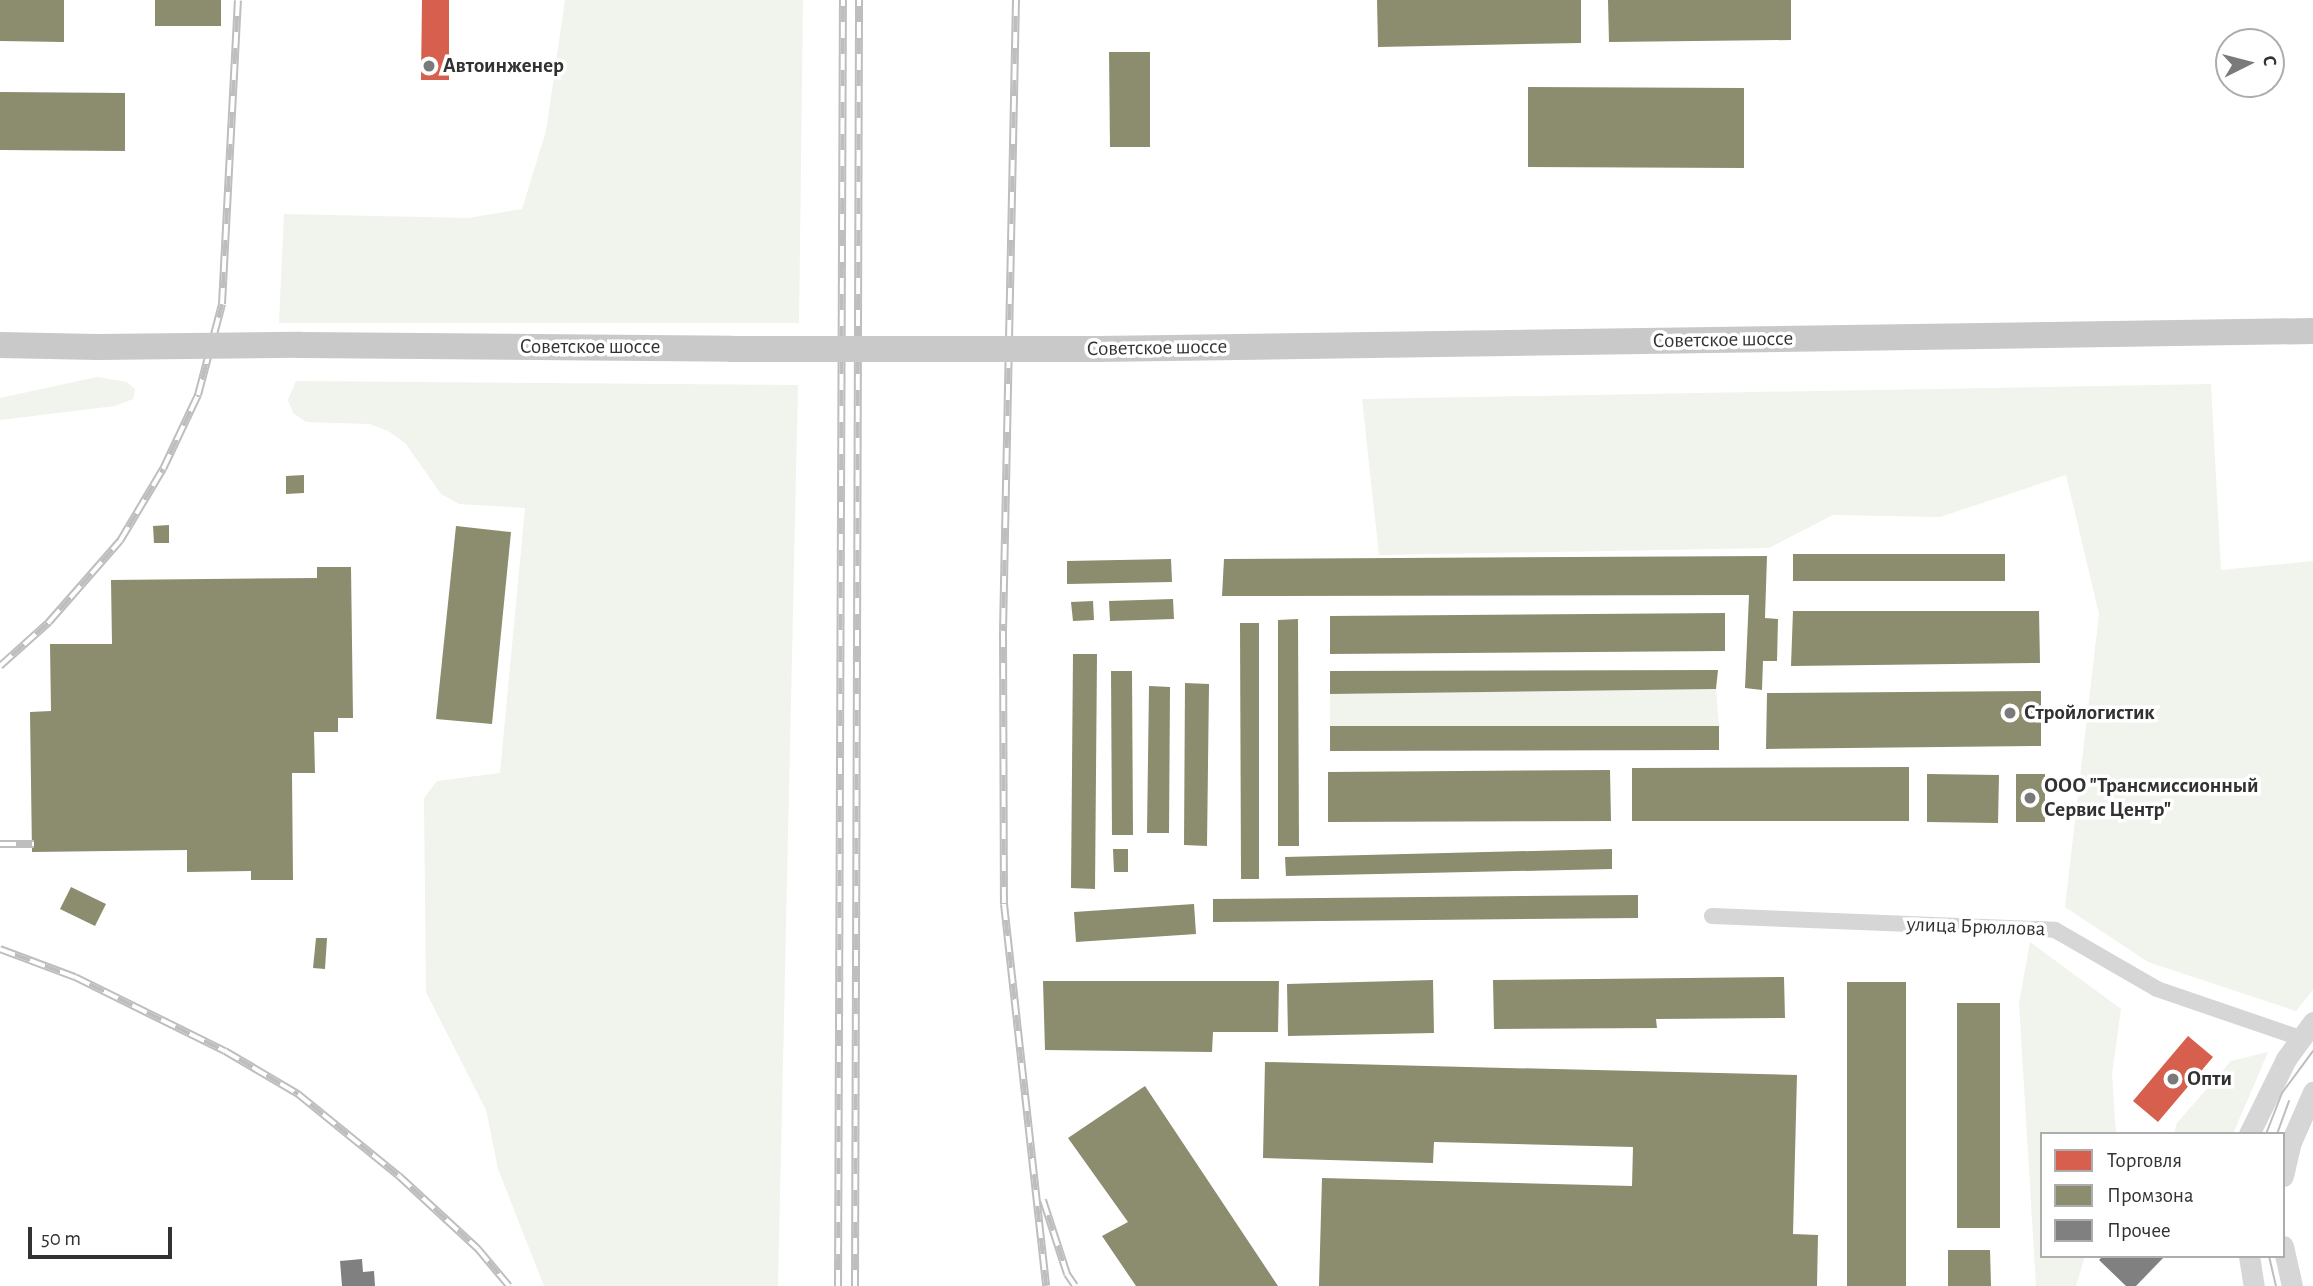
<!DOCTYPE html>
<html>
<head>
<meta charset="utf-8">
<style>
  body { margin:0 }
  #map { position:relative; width:2313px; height:1286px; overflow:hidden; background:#fff; font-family:"Alegreya Sans",sans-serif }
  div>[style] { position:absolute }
  .green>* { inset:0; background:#f1f3ed }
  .shops>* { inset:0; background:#d6604d }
  .industry>* { inset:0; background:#8c8c6e }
  .building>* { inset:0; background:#808080 }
  .minor>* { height:16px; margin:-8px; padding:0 8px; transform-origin:8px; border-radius:8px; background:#d6d6d6 }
  .tertiary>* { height:21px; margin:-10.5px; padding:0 10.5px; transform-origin:10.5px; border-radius:10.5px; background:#d6d6d6 }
  .primary>* { height:26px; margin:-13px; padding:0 13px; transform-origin:13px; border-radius:13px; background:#c9c9c9 }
  .tram>* { height:2px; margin:-1px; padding:0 1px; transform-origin:1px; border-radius:1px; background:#bebebe }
  .rail>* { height:8px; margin-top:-4px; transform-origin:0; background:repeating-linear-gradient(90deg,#fff 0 16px,#bebebe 0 32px); box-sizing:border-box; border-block:2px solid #bebebe }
  .primary-bridge>* { height:26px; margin:-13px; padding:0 13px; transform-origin:13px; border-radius:13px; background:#c9c9c9 }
  .dots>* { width:19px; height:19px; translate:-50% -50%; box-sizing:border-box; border:4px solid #fff; border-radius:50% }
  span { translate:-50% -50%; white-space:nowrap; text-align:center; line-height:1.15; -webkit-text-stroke:7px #fff; paint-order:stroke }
  .poi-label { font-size:21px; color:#323232; font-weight:700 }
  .left { translate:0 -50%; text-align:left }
  .street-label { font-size:21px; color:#323232 }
  .legend { position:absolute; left:2040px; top:1132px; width:245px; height:126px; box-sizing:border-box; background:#fff; border:2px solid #adadad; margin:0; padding:9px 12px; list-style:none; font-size:21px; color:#323232 }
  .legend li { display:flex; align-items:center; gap:14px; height:35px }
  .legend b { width:35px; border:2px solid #adadad }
  .north { position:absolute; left:2215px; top:28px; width:70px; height:70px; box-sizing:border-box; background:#fff; border:2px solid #adadad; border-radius:50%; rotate:84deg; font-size:19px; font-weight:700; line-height:28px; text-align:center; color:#323232 }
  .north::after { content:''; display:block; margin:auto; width:24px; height:32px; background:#7a7a7a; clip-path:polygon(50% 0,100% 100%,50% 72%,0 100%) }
  .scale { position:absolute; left:28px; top:1227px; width:144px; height:32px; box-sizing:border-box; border:4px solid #323232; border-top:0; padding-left:9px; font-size:21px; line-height:24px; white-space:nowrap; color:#323232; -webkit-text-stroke:5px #fff; paint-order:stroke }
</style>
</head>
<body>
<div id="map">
  <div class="green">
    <i style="clip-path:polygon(565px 0,803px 0,799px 323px,279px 323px,284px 214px,468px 218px,522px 209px,546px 131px)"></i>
    <i style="clip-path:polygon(97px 377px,127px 382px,135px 389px,133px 399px,115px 406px,0 420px,0 398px)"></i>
    <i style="clip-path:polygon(296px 381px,798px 385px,778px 1286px,544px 1286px,498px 1169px,486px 1110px,426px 992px,424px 798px,437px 781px,500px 773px,525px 508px,459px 504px,441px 494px,406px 444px,390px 432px,370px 424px,306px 422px,293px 413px,288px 400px)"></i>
    <i style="clip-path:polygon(2211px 384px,2221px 570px,2313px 561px,2313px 990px,2296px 1011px,2148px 962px,2065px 907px,2099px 614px,2066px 475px,1940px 517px,1833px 515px,1769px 548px,1379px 555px,1362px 399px)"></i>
    <i style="clip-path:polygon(1716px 689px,1719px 726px,1330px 726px,1330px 694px)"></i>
    <i style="clip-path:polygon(2030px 942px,2121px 1009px,2112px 1074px,2116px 1134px,2042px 1134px,2042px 1256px,2085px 1256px,2076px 1286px,2036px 1286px,2019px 1003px)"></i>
    <i style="clip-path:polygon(2268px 1052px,2233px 1134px,2174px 1134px,2177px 1123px,2231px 1061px)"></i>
  </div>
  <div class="shops">
    <i style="clip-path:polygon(422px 0,449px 0,449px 80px,421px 80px)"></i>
    <i style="clip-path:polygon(2188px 1036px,2213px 1057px,2158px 1122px,2133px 1101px)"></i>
  </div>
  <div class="industry">
    <i style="clip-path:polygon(0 0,64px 0,64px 42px,0 41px)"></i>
    <i style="clip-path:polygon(155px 0,221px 0,221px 26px,155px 26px)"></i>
    <i style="clip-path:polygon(1377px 0,1581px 0,1581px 43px,1378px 47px)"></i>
    <i style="clip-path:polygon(1608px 0,1791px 0,1791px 40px,1609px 42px)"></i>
    <i style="clip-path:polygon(1109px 52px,1150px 52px,1150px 147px,1110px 147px)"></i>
    <i style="clip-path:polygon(1528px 87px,1744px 88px,1744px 168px,1528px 167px)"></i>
    <i style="clip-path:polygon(0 92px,125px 93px,125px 151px,0 150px)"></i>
    <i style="clip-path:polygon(304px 475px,304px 493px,286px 494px,286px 476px)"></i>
    <i style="clip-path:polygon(169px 525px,169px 543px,154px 543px,153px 526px)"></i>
    <i style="clip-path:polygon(456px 526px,511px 532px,492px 724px,436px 719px)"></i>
    <i style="clip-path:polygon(1793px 554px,2005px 554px,2005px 581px,1793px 581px)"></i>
    <i style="clip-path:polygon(1767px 556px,1765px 618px,1778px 619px,1777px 661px,1763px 661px,1762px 690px,1745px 688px,1749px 595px,1222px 596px,1224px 559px)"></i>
    <i style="clip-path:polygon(1171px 559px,1172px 582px,1067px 584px,1067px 561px)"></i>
    <i style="clip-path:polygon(317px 567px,351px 567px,353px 718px,338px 718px,338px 732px,314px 732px,315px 773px,292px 773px,293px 880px,251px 880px,251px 871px,187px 872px,187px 850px,32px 852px,30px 712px,51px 711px,50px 644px,112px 644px,111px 580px,317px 578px)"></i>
    <i style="clip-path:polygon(1173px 599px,1174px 619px,1110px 621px,1109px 601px)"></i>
    <i style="clip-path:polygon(1093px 601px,1094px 620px,1073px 621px,1071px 602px)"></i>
    <i style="clip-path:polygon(1793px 611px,2039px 611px,2040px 663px,1791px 666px)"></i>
    <i style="clip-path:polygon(1725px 613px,1725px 651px,1330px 654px,1330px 616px)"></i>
    <i style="clip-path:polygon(1298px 619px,1299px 846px,1278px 846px,1278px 620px)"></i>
    <i style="clip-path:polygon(1240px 623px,1259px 623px,1259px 879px,1241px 879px)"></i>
    <i style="clip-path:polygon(1073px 654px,1097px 654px,1095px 889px,1071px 888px)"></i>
    <i style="clip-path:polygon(1718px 670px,1716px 689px,1330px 694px,1330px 671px)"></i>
    <i style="clip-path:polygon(1111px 671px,1132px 671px,1133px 835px,1112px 835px)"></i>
    <i style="clip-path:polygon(1185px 683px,1209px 684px,1207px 846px,1184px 845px)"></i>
    <i style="clip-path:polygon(1149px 686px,1170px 687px,1169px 833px,1147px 833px)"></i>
    <i style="clip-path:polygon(2041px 691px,2041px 746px,1766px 749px,1767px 693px)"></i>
    <i style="clip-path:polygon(1330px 726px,1719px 726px,1719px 750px,1330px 751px)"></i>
    <i style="clip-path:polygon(1909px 767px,1909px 821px,1632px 821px,1632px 768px)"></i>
    <i style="clip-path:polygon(1610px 770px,1611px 821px,1328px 822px,1328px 772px)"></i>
    <i style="clip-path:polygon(1927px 774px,1999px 775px,1998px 823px,1927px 822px)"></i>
    <i style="clip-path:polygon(2016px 774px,2045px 774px,2045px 822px,2016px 822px)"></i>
    <i style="clip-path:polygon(1113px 849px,1128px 849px,1128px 872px,1114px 872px)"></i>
    <i style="clip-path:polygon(1612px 849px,1612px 869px,1286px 876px,1285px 857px)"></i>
    <i style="clip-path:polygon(71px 887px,106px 904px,95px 926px,60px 909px)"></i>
    <i style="clip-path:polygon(1638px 895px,1638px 918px,1213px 922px,1213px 899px)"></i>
    <i style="clip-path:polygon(1194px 904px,1196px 934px,1076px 942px,1074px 912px)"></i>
    <i style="clip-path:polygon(316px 938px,327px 938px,325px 969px,313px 968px)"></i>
    <i style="clip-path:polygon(1784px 977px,1785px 1018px,1656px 1019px,1657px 1028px,1494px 1029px,1493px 980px)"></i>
    <i style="clip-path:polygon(1433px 980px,1434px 1033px,1288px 1036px,1287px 984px)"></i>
    <i style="clip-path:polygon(1043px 981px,1279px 981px,1278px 1032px,1213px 1032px,1212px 1052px,1045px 1050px)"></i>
    <i style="clip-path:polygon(1847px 982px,1906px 982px,1906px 1286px,1847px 1286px)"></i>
    <i style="clip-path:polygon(1957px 1003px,2000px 1003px,2000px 1228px,1957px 1228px)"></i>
    <i style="clip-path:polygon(1265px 1062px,1797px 1075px,1793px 1234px,1818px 1235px,1817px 1286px,1319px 1286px,1322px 1178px,1632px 1186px,1633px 1147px,1434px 1142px,1433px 1163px,1263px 1158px)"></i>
    <i style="clip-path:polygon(1145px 1086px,1278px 1286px,1136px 1286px,1102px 1236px,1128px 1222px,1068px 1138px)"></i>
    <i style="clip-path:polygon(1948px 1250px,1990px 1250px,1991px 1286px,1948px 1286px)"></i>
  </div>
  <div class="building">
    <i style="clip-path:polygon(2103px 1256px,2165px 1256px,2136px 1286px,2126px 1286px,2099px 1260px)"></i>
    <i style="clip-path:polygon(362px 1259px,363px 1272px,374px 1271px,375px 1286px,342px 1286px,340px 1261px)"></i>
  </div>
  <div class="minor">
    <i style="left:1712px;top:916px;width:343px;rotate:2.3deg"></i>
    <i style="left:2055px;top:930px;width:118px;rotate:30deg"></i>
    <i style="left:2157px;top:989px;width:151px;rotate:18.9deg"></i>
  </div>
  <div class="tertiary">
    <i style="left:2249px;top:1134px;width:84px;rotate:-63.7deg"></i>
    <i style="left:2286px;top:1059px;width:46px;rotate:-53.9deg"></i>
    <i style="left:2283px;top:1176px;width:35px;rotate:-77deg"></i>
    <i style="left:2291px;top:1142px;width:55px;rotate:-66.3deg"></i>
    <i style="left:2283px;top:1246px;width:41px;rotate:77.3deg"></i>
    <i style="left:2249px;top:1256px;width:30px;rotate:81deg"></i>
  </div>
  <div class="primary">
    <i style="left:0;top:345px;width:97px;rotate:1.2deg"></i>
    <i style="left:300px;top:345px;width:432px;rotate:0.5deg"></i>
    <i style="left:1099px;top:349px;width:1214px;rotate:-0.85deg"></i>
  </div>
  <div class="tram">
    <i style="left:2266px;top:1134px;width:44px;rotate:-68.7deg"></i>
    <i style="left:2282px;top:1093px;width:52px;rotate:-53.6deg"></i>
    <i style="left:2277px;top:1134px;width:35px;rotate:-70deg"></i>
    <i style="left:2269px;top:1256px;width:31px;rotate:77deg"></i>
  </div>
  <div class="rail">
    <i style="left:1016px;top:0;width:631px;rotate:91.18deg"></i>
    <i style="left:1003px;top:631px;width:273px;rotate:89.8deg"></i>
    <i style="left:1004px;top:904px;width:384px;rotate:83.7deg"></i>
    <i style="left:0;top:666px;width:66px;rotate:-41.9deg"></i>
    <i style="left:49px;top:622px;width:108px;rotate:-48.8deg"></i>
    <i style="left:120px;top:541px;width:84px;rotate:-59.2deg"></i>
    <i style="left:163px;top:469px;width:82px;rotate:-64.7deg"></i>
    <i style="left:198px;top:395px;width:94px;rotate:-75.2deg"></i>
    <i style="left:222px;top:304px;width:304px;rotate:-87deg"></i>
    <i style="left:0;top:844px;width:34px"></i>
    <i style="left:0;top:949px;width:80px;rotate:20.5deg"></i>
    <i style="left:75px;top:977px;width:167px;rotate:26.3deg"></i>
    <i style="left:225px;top:1051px;width:85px;rotate:30.5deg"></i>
    <i style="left:298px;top:1094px;width:130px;rotate:39.1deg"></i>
    <i style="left:399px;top:1176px;width:108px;rotate:42.7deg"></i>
    <i style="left:478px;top:1249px;width:48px;rotate:50deg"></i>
    <i style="left:1043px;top:1200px;width:78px;rotate:72deg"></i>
    <i style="left:1067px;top:1274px;width:14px;rotate:56deg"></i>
    <i style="left:838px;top:1286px;width:1286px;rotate:-89.78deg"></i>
    <i style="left:855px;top:1286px;width:1286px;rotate:-89.82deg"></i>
  </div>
  <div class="primary-bridge">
    <i style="left:97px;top:347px;width:203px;rotate:-0.6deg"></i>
    <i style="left:732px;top:349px;width:367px"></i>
  </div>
  <div class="dots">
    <i style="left:429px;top:66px;background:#7a7a7a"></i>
    <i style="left:2010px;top:713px;background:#7a7a7a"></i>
    <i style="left:2030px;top:798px;background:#7a7a7a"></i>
    <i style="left:2173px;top:1079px;background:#7a7a7a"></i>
  </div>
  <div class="poi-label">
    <span class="left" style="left:443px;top:66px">Автоинженер</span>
    <span class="left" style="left:2024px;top:713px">Стройлогистик</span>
    <span class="left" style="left:2044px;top:798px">ООО "Трансмиссионный<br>Сервис Центр"</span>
    <span class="left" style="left:2187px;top:1079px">Опти</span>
  </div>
  <div class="street-label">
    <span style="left:1723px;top:340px;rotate:-1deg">Советское шоссе</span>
    <span style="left:590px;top:347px">Советское шоссе</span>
    <span style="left:1157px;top:348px;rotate:-1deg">Советское шоссе</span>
    <span style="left:1976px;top:927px;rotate:2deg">улица Брюллова</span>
  </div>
  <ul class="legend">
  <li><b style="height:19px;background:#d6604d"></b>Торговля</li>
  <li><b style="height:19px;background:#8c8c6e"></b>Промзона</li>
  <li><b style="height:19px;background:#808080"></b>Прочее</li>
  </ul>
  <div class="north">С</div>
  <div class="scale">50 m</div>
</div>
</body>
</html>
